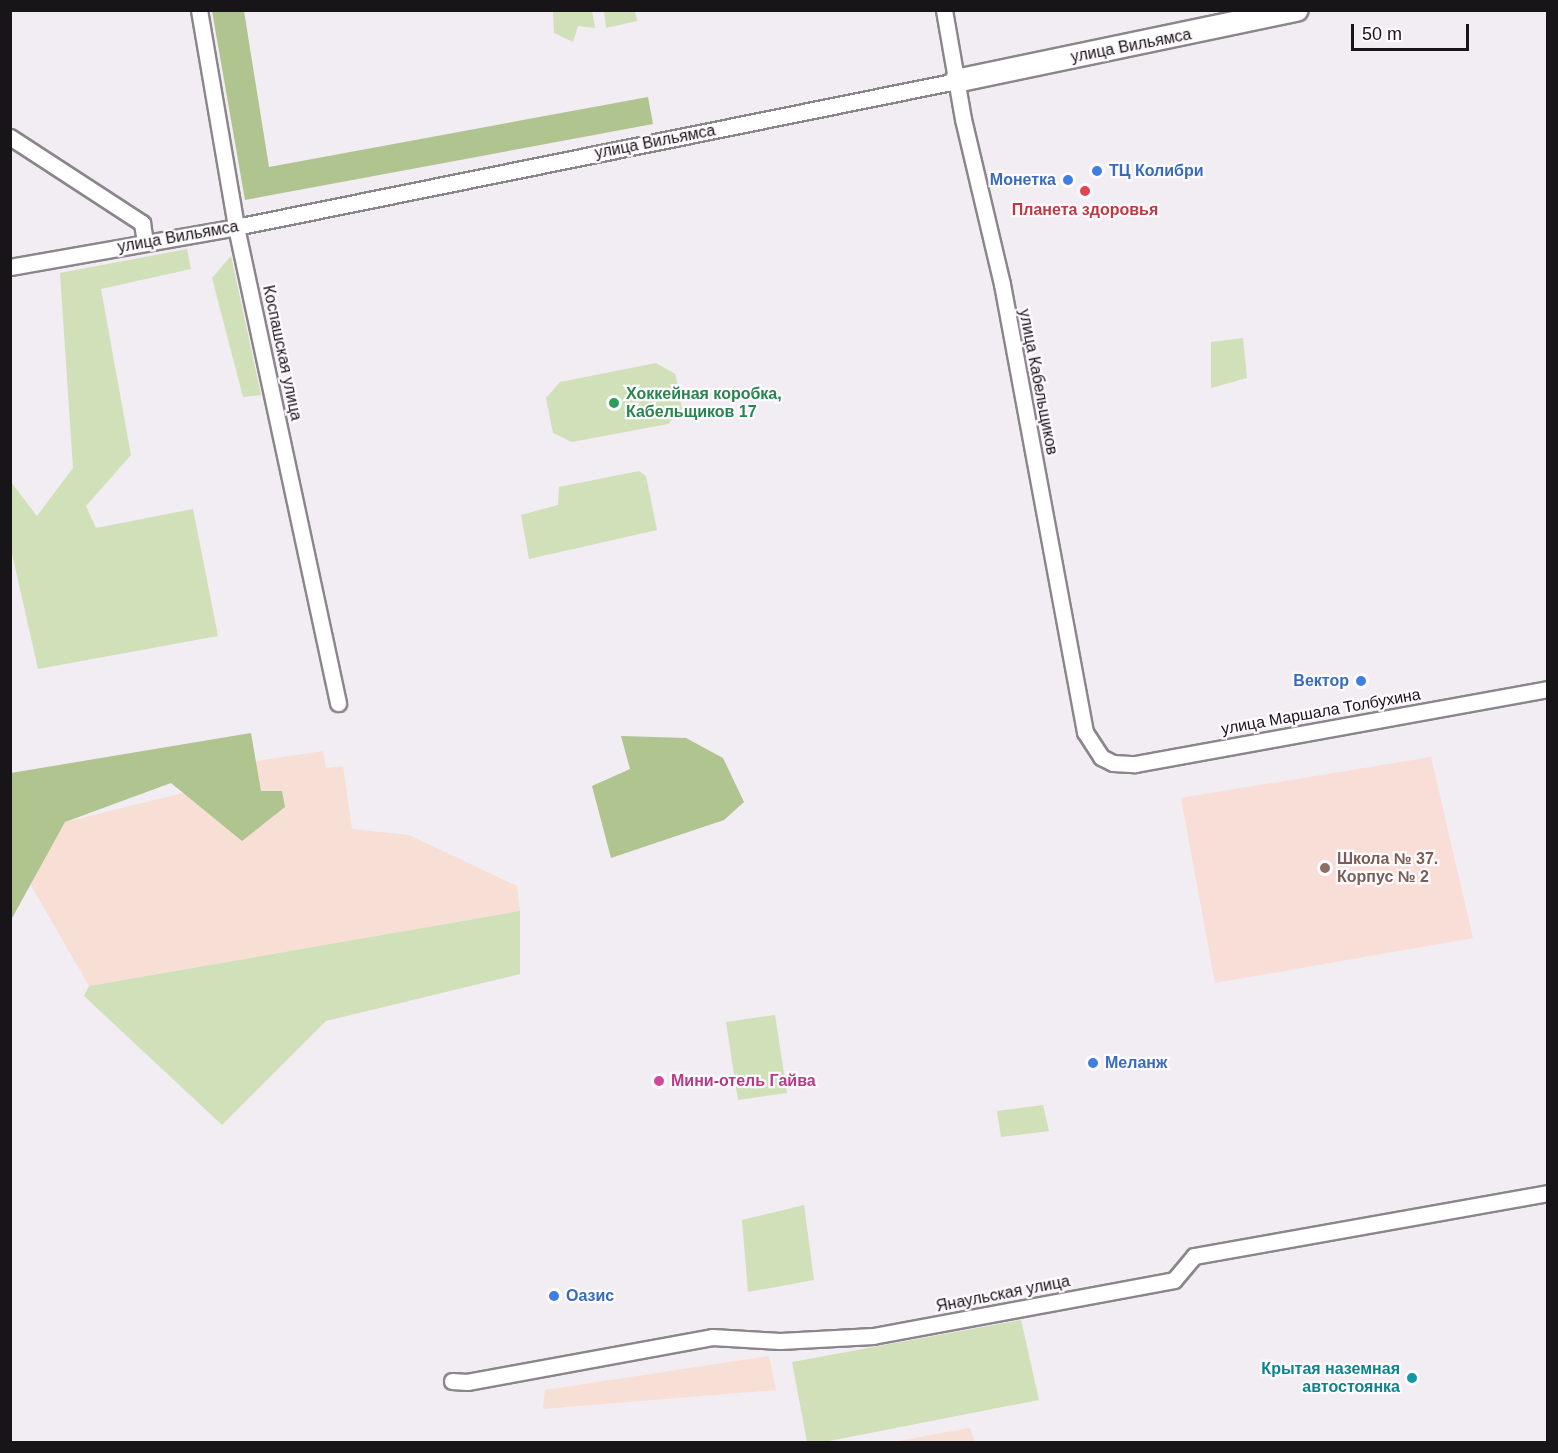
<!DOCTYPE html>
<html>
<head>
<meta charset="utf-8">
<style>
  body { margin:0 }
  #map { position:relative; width:1558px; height:1453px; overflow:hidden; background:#f2ecf3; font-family:Helvetica,sans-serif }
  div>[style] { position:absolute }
  .industrial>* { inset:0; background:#f7dfd6 }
  .education>* { inset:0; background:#f8ded7 }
  .green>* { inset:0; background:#d0e0b8 }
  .forest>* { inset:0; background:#afc48f }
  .roads { filter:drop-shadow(2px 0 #8c868c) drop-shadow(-2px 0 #8c868c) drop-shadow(0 2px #8c868c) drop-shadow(0 -2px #8c868c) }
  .street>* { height:15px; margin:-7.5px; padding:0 7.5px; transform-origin:7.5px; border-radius:7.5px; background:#fff }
  .secondary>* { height:22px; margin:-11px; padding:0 11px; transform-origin:11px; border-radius:11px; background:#fff }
  .dots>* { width:16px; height:16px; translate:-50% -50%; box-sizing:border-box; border:3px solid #fefafe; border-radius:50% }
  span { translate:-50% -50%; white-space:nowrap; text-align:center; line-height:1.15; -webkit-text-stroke:4.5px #fefafe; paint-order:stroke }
  .street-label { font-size:16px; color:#171517 }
  .shop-label { font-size:16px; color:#366cbe; font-weight:700 }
  .left { translate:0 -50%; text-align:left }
  .right { translate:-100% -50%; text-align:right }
  .health-label { font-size:16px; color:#be3a42; font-weight:700 }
  .leisure-label { font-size:16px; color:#27864d; font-weight:700 }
  .education-label { font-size:16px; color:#785e54; font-weight:700 }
  .hotel-label { font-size:16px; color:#b23c85; font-weight:700 }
  .culture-label { font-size:16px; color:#0d838f; font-weight:700 }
  .frame { position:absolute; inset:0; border:12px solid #171517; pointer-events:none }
  .scale { position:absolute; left:1351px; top:24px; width:118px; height:27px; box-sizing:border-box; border:3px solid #171517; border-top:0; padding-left:8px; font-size:18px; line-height:21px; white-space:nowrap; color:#171517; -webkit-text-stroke:4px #fefafe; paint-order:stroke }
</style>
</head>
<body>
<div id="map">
  <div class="industrial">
    <i style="clip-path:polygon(323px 751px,326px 768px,343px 766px,352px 829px,409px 835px,517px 886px,520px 911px,89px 986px,29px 882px,65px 822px,195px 790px,257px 761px)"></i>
    <i style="clip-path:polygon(769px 1356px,776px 1390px,543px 1409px,545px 1390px)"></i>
    <i style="clip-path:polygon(970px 1428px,975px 1442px,892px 1442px)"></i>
  </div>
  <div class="education">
    <i style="clip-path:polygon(1431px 757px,1473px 938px,1215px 983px,1181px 798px)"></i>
  </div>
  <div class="green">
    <i style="clip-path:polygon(553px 11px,592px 11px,595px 28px,578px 26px,573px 42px,554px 33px)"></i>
    <i style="clip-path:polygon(604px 11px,635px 11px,637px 21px,606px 28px)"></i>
    <i style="clip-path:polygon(187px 249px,191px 269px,101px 289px,131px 455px,86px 506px,96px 528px,193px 509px,218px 636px,38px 669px,11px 549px,11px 482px,37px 516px,73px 468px,60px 273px)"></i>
    <i style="clip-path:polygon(231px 256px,261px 395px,243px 397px,212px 278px)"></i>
    <i style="clip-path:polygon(1243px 338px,1247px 378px,1211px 388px,1211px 342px)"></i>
    <i style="clip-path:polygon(656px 363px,675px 374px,679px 391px,682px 409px,668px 424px,572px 442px,553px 433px,546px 398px,560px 382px)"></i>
    <i style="clip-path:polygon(639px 471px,646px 476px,657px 530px,529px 559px,521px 515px,558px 505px,559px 487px)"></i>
    <i style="clip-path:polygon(520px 911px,520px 974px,326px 1021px,222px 1125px,84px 996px,89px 986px)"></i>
    <i style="clip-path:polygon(775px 1015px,787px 1093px,738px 1100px,726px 1022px)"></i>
    <i style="clip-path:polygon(1043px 1105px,1049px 1131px,1001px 1137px,997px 1111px)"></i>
    <i style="clip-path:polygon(804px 1205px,814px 1280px,748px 1292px,742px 1220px)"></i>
    <i style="clip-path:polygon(1021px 1320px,1039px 1400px,824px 1442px,807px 1442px,792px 1362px)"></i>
  </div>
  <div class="forest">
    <i style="clip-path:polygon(212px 11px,244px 11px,269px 167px,648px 97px,653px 124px,245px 200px)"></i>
    <i style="clip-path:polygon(251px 733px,261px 791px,282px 791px,285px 807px,242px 841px,171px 783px,65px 822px,11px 920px,11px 773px)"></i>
    <i style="clip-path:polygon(621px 736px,686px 738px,723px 758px,744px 802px,724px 820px,611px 858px,592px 786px,630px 769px)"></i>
  </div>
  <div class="roads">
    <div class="street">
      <i style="left:199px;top:10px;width:220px;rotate:80.3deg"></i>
      <i style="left:236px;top:227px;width:487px;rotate:77.9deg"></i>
      <i style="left:944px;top:10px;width:111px;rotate:80.1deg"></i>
      <i style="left:963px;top:119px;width:170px;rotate:76.7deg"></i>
      <i style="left:1002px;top:284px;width:456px;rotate:79.5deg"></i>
      <i style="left:1085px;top:732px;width:30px;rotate:57deg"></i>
      <i style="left:1101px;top:757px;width:13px;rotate:27deg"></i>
      <i style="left:1113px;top:763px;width:22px;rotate:3deg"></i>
      <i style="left:1135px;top:764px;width:420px;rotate:-10.3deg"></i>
      <i style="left:10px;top:137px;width:158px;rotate:33.1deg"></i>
      <i style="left:142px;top:223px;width:20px;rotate:81deg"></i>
      <i style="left:10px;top:267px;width:230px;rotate:-10deg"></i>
      <i style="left:236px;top:227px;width:735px;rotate:-11.46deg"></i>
      <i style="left:452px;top:1381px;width:15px;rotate:4deg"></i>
      <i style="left:467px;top:1382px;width:249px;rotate:-10.4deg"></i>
      <i style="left:712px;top:1337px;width:68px;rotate:3.4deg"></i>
      <i style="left:780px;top:1341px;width:93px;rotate:-3.1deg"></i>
      <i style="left:873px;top:1336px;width:306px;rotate:-10.5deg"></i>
      <i style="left:1174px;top:1280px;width:31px;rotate:-50deg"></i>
      <i style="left:1194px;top:1256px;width:360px;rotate:-10.1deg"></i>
    </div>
    <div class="secondary">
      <i style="left:956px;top:81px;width:348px;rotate:-11.8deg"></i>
    </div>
  </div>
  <div class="dots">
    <i style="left:1097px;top:171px;background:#3f7fe0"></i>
    <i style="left:1068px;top:180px;background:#3f7fe0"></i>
    <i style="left:1085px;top:191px;background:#e0444e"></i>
    <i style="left:614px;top:403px;background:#2e9e5b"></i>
    <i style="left:1361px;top:681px;background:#3f7fe0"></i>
    <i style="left:1325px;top:868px;background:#8d6e63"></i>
    <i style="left:1093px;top:1063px;background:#3f7fe0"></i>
    <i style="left:659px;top:1081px;background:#d1479c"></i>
    <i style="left:554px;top:1296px;background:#3f7fe0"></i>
    <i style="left:1412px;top:1378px;background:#0f9aa8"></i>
  </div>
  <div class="street-label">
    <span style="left:1131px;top:46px;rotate:-11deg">улица Вильямса</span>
    <span style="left:655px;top:142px;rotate:-11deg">улица Вильямса</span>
    <span style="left:178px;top:237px;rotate:-10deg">улица Вильямса</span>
    <span style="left:282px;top:353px;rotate:78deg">Коспашская улица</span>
    <span style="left:1038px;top:382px;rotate:79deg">улица Кабельщиков</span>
    <span style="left:1321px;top:712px;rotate:-10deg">улица Маршала Толбухина</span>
    <span style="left:1003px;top:1294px;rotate:-11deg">Янаульская улица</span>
  </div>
  <div class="shop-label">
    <span class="left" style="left:1109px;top:171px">ТЦ Колибри</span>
    <span class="right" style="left:1056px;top:180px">Монетка</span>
    <span class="right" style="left:1349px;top:681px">Вектор</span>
    <span class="left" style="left:1105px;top:1063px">Меланж</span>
    <span class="left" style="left:566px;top:1296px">Оазис</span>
  </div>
  <div class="health-label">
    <span style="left:1085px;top:210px">Планета здоровья</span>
  </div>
  <div class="leisure-label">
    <span class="left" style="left:626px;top:403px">Хоккейная коробка,<br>Кабельщиков 17</span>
  </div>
  <div class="education-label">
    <span class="left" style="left:1337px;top:868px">Школа № 37.<br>Корпус № 2</span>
  </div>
  <div class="hotel-label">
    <span class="left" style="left:671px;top:1081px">Мини-отель Гайва</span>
  </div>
  <div class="culture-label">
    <span class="right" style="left:1400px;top:1378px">Крытая наземная<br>автостоянка</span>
  </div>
  <div class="frame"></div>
  <div class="scale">50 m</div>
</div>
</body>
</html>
